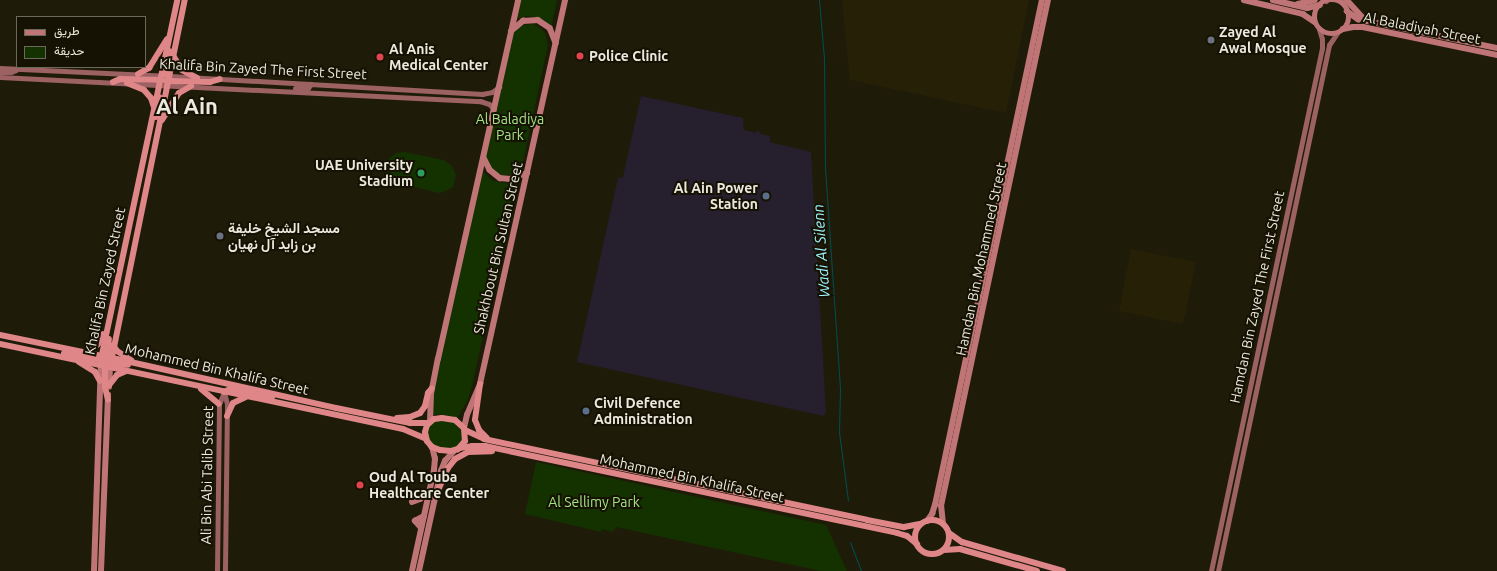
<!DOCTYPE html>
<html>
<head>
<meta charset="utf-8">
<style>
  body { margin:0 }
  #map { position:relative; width:1497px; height:571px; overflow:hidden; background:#1f1b09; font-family:Ubuntu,Vazirmatn,sans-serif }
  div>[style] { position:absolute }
  .built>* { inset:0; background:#262007 }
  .industrial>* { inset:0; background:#251f2e }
  .green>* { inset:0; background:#133200 }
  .stream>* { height:1px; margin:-0.5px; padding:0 0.5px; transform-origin:0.5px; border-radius:0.5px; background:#004e54 }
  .secondary>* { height:5px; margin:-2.5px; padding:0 2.5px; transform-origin:2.5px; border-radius:2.5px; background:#9b6163 }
  .primary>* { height:5.5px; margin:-2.75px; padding:0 2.75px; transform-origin:2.75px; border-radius:2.75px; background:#bf7576 }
  .primary>.ring { margin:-2.75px; padding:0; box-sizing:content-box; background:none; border:5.5px solid #bf7576; border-radius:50% }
  .highway>* { height:6px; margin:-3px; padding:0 3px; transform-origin:3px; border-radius:3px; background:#df8688 }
  .highway>.ring { margin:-3px; padding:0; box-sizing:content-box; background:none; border:6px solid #df8688; border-radius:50% }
  .dots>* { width:11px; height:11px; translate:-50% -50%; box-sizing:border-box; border:2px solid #161203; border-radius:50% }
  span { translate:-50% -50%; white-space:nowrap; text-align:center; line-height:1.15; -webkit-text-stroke:4px #161203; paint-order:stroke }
  .street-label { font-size:14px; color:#ece9de }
  .poi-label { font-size:14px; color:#ece9de; font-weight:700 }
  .left { translate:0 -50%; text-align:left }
  .right { translate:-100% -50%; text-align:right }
  .park-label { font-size:14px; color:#a4e385 }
  .water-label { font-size:15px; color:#9df3fc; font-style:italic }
  .town-label { font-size:22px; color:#ece9de; font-weight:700 }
  .legend { position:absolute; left:16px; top:16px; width:130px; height:52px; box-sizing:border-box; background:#161203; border:1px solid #6c685b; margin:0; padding:5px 7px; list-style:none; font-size:12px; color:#ece9de }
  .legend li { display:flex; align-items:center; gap:8px; height:20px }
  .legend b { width:20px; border:1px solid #6c685b }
</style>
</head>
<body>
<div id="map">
  <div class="built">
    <i style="clip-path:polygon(842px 0,1029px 0,1006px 113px,850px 80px)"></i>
    <i style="clip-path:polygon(1131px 249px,1196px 262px,1183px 324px,1119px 311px)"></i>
  </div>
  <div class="industrial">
    <i style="clip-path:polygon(641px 96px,743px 118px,744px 130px,756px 133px,756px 131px,760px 132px,760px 134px,770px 136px,770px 142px,811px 152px,826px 412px,824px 416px,577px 362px,618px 178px,623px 177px)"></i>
  </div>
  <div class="green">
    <i style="clip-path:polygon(519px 0,557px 0,551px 28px,543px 20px,534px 17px,526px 16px,514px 20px)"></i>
    <i style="clip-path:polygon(533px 24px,539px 27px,545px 33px,548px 45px,523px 162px,514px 173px,509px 175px,500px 175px,486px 164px,485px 160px,499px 87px,514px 30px,523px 25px)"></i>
    <i style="clip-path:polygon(405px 152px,444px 160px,451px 165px,456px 175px,453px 187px,446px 191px,439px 193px,394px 182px,387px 174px,387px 161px,396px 153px)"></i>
    <i style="clip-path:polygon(482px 171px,492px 180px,502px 183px,510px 183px,518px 179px,472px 386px,468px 399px,457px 419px,444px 415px,431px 414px,431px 398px)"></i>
    <i style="clip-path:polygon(435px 420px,450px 421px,462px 427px,464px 436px,460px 444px,454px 449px,440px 448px,429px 442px,427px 428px)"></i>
    <i style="clip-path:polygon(536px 462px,826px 525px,847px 571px,821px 571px,616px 527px,613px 532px,602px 529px,601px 532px,525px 514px)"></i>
  </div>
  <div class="stream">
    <i style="left:819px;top:0;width:58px;rotate:85.1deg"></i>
    <i style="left:824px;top:58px;width:110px;rotate:89.5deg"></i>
    <i style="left:825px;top:168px;width:221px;rotate:86.1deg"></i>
    <i style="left:840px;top:388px;width:44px;rotate:91.3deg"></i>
    <i style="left:839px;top:432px;width:69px;rotate:82.5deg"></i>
    <i style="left:850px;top:542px;width:31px;rotate:69deg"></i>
  </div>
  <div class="secondary">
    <i style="left:1342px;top:0;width:5px;rotate:68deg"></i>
    <i style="left:1326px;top:1px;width:1px;rotate:-45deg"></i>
    <i style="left:0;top:68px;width:170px;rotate:2.7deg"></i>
    <i style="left:170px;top:76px;width:313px;rotate:3.3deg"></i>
    <i style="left:482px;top:94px;width:10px;rotate:-11deg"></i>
    <i style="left:492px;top:92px;width:9px;rotate:-36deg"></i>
    <i style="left:0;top:72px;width:11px"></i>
    <i style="left:11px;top:72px;width:5px;rotate:-22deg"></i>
    <i style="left:0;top:77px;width:481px;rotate:2.9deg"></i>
    <i style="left:480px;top:101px;width:9px;rotate:18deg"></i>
    <i style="left:489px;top:104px;width:7px;rotate:45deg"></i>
    <i style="left:295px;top:88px;width:13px"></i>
    <i style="left:308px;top:88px;width:5px;rotate:-53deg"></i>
    <i style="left:224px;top:392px;width:12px;rotate:76deg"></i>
    <i style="left:227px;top:404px;width:167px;rotate:90.7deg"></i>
    <i style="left:217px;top:571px;width:167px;rotate:-89.3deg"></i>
    <i style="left:219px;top:404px;width:13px;rotate:-67deg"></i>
    <i style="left:1211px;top:571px;width:535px;rotate:-78.02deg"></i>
    <i style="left:1322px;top:48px;width:9px;rotate:-90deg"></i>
    <i style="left:1322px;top:39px;width:10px;rotate:-107deg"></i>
    <i style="left:1218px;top:571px;width:538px;rotate:-78.08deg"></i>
    <i style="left:1329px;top:45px;width:14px;rotate:-56deg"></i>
  </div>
  <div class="primary">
    <i style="left:1244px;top:0;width:61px;rotate:13.3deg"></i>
    <i style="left:1303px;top:14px;width:14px;rotate:34deg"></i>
    <i style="left:1273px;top:0;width:35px;rotate:13deg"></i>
    <i style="left:1307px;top:8px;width:13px;rotate:-13deg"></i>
    <i style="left:1347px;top:0;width:27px;rotate:48deg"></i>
    <i class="ring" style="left:1315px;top:0;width:28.5px;height:28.5px"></i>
    <i style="left:1298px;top:4px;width:17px;rotate:-13deg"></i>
    <i style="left:1347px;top:11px;width:14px;rotate:36deg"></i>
    <i style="left:1358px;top:19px;width:142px;rotate:11.8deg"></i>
    <i style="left:1343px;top:29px;width:10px;rotate:-11deg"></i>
    <i style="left:1353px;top:27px;width:10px"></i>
    <i style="left:1363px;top:27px;width:137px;rotate:11.8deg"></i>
    <i style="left:511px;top:31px;width:16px;rotate:-40deg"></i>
    <i style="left:523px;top:21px;width:15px;rotate:-4deg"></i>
    <i style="left:538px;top:20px;width:14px;rotate:34deg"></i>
    <i style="left:550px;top:28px;width:16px;rotate:68deg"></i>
    <i style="left:484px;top:158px;width:13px;rotate:63deg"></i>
    <i style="left:490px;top:170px;width:13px;rotate:39deg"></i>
    <i style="left:500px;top:178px;width:10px;rotate:6deg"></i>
    <i style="left:510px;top:179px;width:18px;rotate:-19deg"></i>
    <i style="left:109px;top:387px;width:20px;rotate:-87deg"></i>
    <i style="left:430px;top:422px;width:28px;rotate:-88deg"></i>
    <i style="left:431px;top:394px;width:36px;rotate:-79deg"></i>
    <i style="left:438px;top:359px;width:368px;rotate:-77.4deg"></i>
    <i style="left:464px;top:428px;width:13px;rotate:-77deg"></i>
    <i style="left:467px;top:415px;width:34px;rotate:-67deg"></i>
    <i style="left:480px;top:384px;width:393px;rotate:-77.5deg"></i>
    <i style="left:412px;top:502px;width:9px;rotate:-21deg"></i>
    <i style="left:420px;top:499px;width:11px;rotate:-38deg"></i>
    <i style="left:927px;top:521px;width:9px;rotate:-54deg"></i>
    <i style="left:932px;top:514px;width:9px;rotate:-72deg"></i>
    <i style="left:935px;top:505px;width:516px;rotate:-78.04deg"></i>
    <i style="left:943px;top:524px;width:18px;rotate:-96deg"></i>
    <i style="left:941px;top:506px;width:517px;rotate:-78.06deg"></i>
    <i style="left:421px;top:528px;width:9px;rotate:-131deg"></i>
    <i style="left:415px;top:521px;width:10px;rotate:-29deg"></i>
    <i style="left:94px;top:571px;width:206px;rotate:-88.1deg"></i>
    <i style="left:101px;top:571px;width:176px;rotate:-87.7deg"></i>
    <i style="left:412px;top:571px;width:103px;rotate:-77.7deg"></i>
    <i style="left:434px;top:470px;width:11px;rotate:-85deg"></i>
    <i style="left:435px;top:459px;width:12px;rotate:-104deg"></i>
    <i style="left:419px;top:571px;width:102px;rotate:-77.6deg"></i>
    <i style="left:441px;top:471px;width:11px;rotate:-68deg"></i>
    <i style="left:445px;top:461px;width:13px;rotate:-48deg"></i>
  </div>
  <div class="highway">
    <i style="left:174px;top:57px;width:15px;rotate:58deg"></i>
    <i style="left:182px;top:70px;width:17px;rotate:28deg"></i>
    <i style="left:138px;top:74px;width:13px;rotate:-29deg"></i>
    <i style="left:149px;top:68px;width:34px;rotate:-58deg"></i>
    <i style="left:166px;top:75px;width:24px;rotate:-81deg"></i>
    <i style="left:166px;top:81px;width:44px;rotate:1.3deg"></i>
    <i style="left:210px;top:82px;width:10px;rotate:-17deg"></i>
    <i style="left:113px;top:82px;width:8px;rotate:-23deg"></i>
    <i style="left:120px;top:79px;width:42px;rotate:1.4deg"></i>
    <i style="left:127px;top:83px;width:18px;rotate:22deg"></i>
    <i style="left:144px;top:90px;width:11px;rotate:49deg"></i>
    <i style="left:151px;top:98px;width:9px;rotate:72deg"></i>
    <i style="left:156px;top:117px;width:20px;rotate:-79deg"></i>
    <i style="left:162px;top:120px;width:32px;rotate:-58deg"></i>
    <i style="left:179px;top:93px;width:14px;rotate:-30deg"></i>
    <i style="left:0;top:335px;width:119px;rotate:11.6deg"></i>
    <i style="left:117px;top:359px;width:224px;rotate:12.6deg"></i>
    <i style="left:336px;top:408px;width:76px;rotate:11.5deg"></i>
    <i style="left:410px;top:423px;width:18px"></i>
    <i style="left:0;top:344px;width:412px;rotate:11.9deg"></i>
    <i style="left:403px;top:429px;width:25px;rotate:23deg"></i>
    <i style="left:113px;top:345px;width:7px;rotate:56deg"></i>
    <i style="left:117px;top:351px;width:17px;rotate:33deg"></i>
    <i style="left:64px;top:353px;width:41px;rotate:9.9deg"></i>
    <i style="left:88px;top:353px;width:13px;rotate:-42deg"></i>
    <i style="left:98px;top:344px;width:11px;rotate:-63deg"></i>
    <i style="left:101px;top:359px;width:367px;rotate:-78deg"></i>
    <i style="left:107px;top:360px;width:21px;rotate:-85deg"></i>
    <i style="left:79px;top:362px;width:19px;rotate:32deg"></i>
    <i style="left:95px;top:372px;width:10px;rotate:61deg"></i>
    <i style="left:105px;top:363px;width:24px;rotate:90deg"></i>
    <i style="left:105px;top:387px;width:13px;rotate:77deg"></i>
    <i style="left:107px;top:363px;width:21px;rotate:5deg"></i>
    <i style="left:110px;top:367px;width:375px;rotate:-78.5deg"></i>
    <i style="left:480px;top:384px;width:36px;rotate:98deg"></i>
    <i style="left:475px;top:420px;width:11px;rotate:68deg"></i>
    <i style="left:479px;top:430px;width:11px;rotate:45deg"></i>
    <i style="left:109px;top:385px;width:13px;rotate:-51deg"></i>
    <i style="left:117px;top:375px;width:10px;rotate:-24deg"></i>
    <i style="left:201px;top:389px;width:23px;rotate:40deg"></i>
    <i style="left:224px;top:392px;width:7px;rotate:-27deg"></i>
    <i style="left:230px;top:389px;width:43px;rotate:10.8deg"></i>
    <i style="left:227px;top:416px;width:14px;rotate:-65deg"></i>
    <i style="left:233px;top:403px;width:14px;rotate:-25deg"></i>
    <i style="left:397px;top:418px;width:13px;rotate:-4deg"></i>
    <i style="left:410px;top:417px;width:11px;rotate:-22deg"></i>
    <i style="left:420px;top:413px;width:9px;rotate:-54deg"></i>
    <i style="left:425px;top:406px;width:13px;rotate:-77deg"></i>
    <i style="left:428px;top:393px;width:6px;rotate:-51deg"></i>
    <i style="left:442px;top:418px;width:13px;rotate:9deg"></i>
    <i style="left:455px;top:420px;width:12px;rotate:42deg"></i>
    <i style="left:464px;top:428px;width:13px;rotate:86deg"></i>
    <i style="left:465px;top:441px;width:11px;rotate:131deg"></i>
    <i style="left:458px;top:449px;width:7px;rotate:164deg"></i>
    <i style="left:451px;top:451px;width:11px;rotate:-175deg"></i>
    <i style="left:440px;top:450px;width:9px;rotate:-159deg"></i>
    <i style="left:432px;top:447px;width:8px;rotate:-130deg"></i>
    <i style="left:427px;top:441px;width:9px;rotate:-103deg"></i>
    <i style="left:425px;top:432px;width:7px;rotate:-74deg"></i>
    <i style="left:427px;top:425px;width:9px;rotate:-41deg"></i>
    <i style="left:434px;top:419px;width:8px;rotate:-7deg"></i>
    <i style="left:465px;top:430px;width:21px;rotate:25deg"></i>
    <i style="left:484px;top:439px;width:391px;rotate:11.9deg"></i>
    <i style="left:867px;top:520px;width:38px;rotate:11deg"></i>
    <i style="left:904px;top:527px;width:16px;rotate:-11deg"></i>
    <i style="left:460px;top:448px;width:12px;rotate:-9deg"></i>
    <i style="left:472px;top:446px;width:13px"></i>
    <i style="left:485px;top:446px;width:155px;rotate:11.9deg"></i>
    <i style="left:637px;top:478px;width:266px;rotate:11.9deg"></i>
    <i style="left:897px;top:533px;width:10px;rotate:17deg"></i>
    <i style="left:907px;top:536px;width:13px;rotate:39deg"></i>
    <i style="left:435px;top:497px;width:32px;rotate:-66deg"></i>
    <i style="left:448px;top:468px;width:11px;rotate:-52deg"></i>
    <i style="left:455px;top:459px;width:15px;rotate:-28deg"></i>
    <i style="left:468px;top:452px;width:24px;rotate:-2deg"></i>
    <i class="ring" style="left:915px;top:520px;width:28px;height:28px"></i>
    <i style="left:949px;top:533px;width:16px;rotate:35deg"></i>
    <i style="left:962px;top:542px;width:105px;rotate:16deg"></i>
    <i style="left:944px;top:550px;width:16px;rotate:-4deg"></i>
    <i style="left:960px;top:549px;width:80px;rotate:15.9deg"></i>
  </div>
  <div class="dots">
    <i style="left:1211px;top:40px;background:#6b7280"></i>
    <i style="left:580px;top:56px;background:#e0444e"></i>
    <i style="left:380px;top:57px;background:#e0444e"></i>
    <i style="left:421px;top:173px;background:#2e9e5b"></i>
    <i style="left:766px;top:196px;background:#5c6f8a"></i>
    <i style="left:220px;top:236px;background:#6b7280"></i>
    <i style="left:586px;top:411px;background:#5c6f8a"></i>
    <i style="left:360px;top:485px;background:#e0444e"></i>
  </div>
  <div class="street-label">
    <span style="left:1422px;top:28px;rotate:11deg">Al Baladiyah Street</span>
    <span style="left:263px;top:69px;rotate:3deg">Khalifa Bin Zayed The First Street</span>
    <span style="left:498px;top:248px;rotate:-77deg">Shakhbout Bin Sultan Street</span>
    <span style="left:981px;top:259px;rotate:-78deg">Hamdan Bin Mohammed Street</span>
    <span style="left:105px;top:281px;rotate:-78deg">Khalifa Bin Zayed Street</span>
    <span style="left:1257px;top:297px;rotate:-78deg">Hamdan Bin Zayed The First Street</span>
    <span style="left:217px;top:369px;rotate:13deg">Mohammed Bin Khalifa Street</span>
    <span style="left:207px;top:475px;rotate:-89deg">Ali Bin Abi Talib Street</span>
    <span style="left:692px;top:478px;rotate:12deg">Mohammed Bin Khalifa Street</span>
  </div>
  <div class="poi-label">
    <span class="left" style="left:1219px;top:40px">Zayed Al<br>Awal Mosque</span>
    <span class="left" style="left:389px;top:57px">Al Anis<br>Medical Center</span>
    <span class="left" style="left:589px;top:56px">Police Clinic</span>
    <span class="right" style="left:413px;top:173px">UAE University<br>Stadium</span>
    <span class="right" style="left:758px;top:196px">Al Ain Power<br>Station</span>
    <span class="left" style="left:228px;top:236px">مسجد الشيخ خليفة<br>بن زايد آل نهيان</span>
    <span class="left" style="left:594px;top:411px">Civil Defence<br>Administration</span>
    <span class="left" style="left:369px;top:485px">Oud Al Touba<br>Healthcare Center</span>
  </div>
  <div class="park-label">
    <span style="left:510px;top:127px">Al Baladiya<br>Park</span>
    <span style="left:594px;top:502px">Al Sellimy Park</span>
  </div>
  <div class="water-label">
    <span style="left:821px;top:251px;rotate:-94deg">Wadi Al Silenn</span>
  </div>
  <div class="town-label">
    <span style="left:187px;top:106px">Al Ain</span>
  </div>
  <ul class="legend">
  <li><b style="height:5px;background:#bf7576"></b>طريق</li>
  <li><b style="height:11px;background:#133200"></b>حديقة</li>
  </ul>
</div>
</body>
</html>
